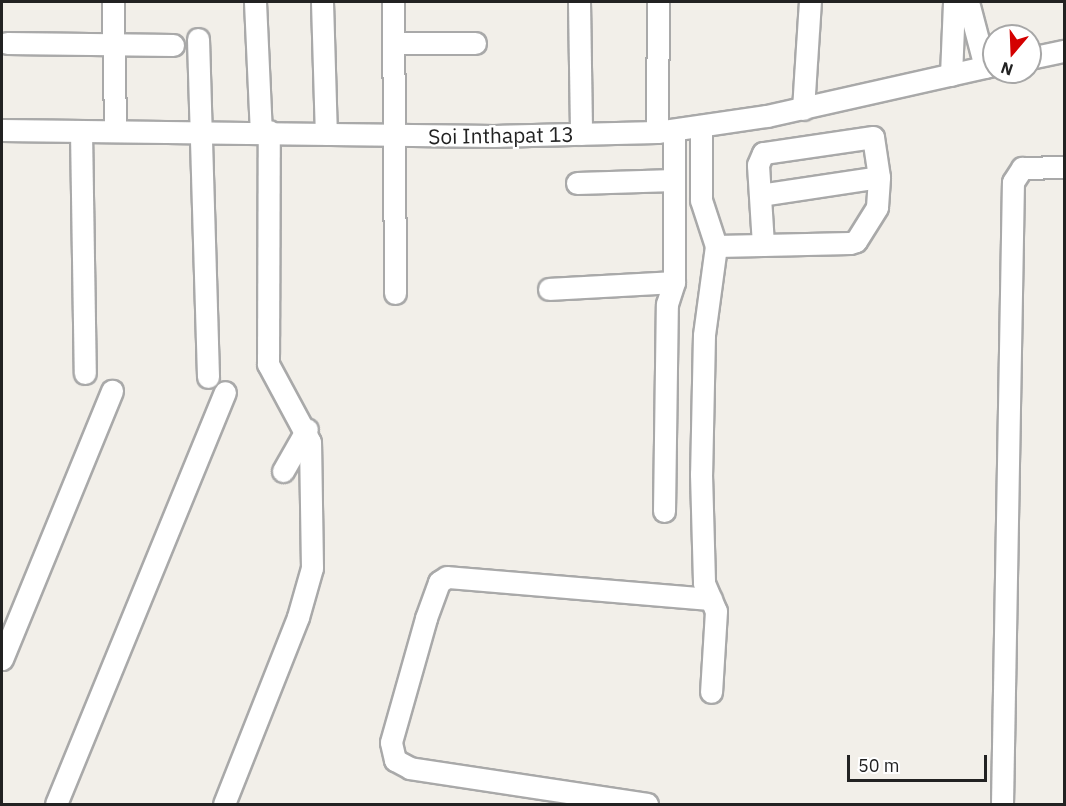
<!DOCTYPE html>
<html>
<head>
<meta charset="utf-8">
<style>
  body { margin:0 }
  #map { position:relative; width:1066px; height:806px; overflow:hidden; background:#f2efe9; font-family:"IBM Plex Sans",sans-serif }
  div>[style] { position:absolute }
  .roads { filter:drop-shadow(2px 0 #a9a9a9) drop-shadow(-2px 0 #a9a9a9) drop-shadow(0 2px #a9a9a9) drop-shadow(0 -2px #a9a9a9) }
  .minor>* { height:21px; margin:-10.5px; padding:0 10.5px; transform-origin:10.5px; border-radius:10.5px; background:#fff }
  span { translate:-50% -50%; white-space:nowrap; text-align:center; line-height:1.15; -webkit-text-stroke:4.5px #fff; paint-order:stroke }
  .street-label { font-size:21px; color:#222 }
  .frame { position:absolute; inset:0; border:3px solid #222; pointer-events:none }
  .north { position:absolute; left:982px; top:24px; width:60px; height:60px; box-sizing:border-box; background:#fff; border:2px solid #a7a7a7; border-radius:50%; rotate:199deg; font-size:16px; font-weight:700; line-height:24px; text-align:center; color:#222 }
  .north::after { content:''; display:block; margin:auto; width:21px; height:27px; background:#d40000; clip-path:polygon(50% 0,100% 100%,50% 72%,0 100%) }
  .scale { position:absolute; left:847px; top:755px; width:140px; height:27px; box-sizing:border-box; border:3px solid #222; border-top:0; padding-left:8px; font-size:18px; line-height:21px; white-space:nowrap; color:#222; -webkit-text-stroke:4px #fff; paint-order:stroke }
</style>
</head>
<body>
<div id="map">
  <div class="roads">
    <div class="minor">
      <i style="left:113px;top:2px;width:129px;rotate:89.1deg"></i>
      <i style="left:255px;top:2px;width:131px;rotate:87.4deg"></i>
      <i style="left:322px;top:2px;width:132px;rotate:88.3deg"></i>
      <i style="left:393px;top:2px;width:291px;rotate:89.6deg"></i>
      <i style="left:579px;top:2px;width:132px;rotate:89.1deg"></i>
      <i style="left:968px;top:2px;width:67px;rotate:75.3deg"></i>
      <i style="left:198px;top:39px;width:338px;rotate:88.3deg"></i>
      <i style="left:7px;top:43px;width:166px;rotate:0.7deg"></i>
      <i style="left:394px;top:43px;width:81px"></i>
      <i style="left:1030px;top:58px;width:35px;rotate:-12deg"></i>
      <i style="left:951px;top:75px;width:73px;rotate:-87.6deg"></i>
      <i style="left:803px;top:109px;width:107px;rotate:-86.3deg"></i>
      <i style="left:701px;top:128px;width:72px;rotate:90deg"></i>
      <i style="left:701px;top:200px;width:48px;rotate:71.9deg"></i>
      <i style="left:716px;top:246px;width:90px;rotate:97.7deg"></i>
      <i style="left:704px;top:335px;width:139px;rotate:91.2deg"></i>
      <i style="left:701px;top:474px;width:109px;rotate:88.4deg"></i>
      <i style="left:704px;top:583px;width:30px;rotate:67deg"></i>
      <i style="left:716px;top:611px;width:81px;rotate:93.5deg"></i>
      <i style="left:2px;top:130px;width:492px;rotate:0.7deg"></i>
      <i style="left:494px;top:136px;width:163px;rotate:-1.4deg"></i>
      <i style="left:657px;top:132px;width:111px;rotate:-8.3deg"></i>
      <i style="left:767px;top:116px;width:233px;rotate:-12.7deg"></i>
      <i style="left:81px;top:131px;width:242px;rotate:89.1deg"></i>
      <i style="left:657px;top:132px;width:130px;rotate:-89.6deg"></i>
      <i style="left:577px;top:183px;width:97px;rotate:-1.8deg"></i>
      <i style="left:760px;top:195px;width:120px;rotate:-8.6deg"></i>
      <i style="left:716px;top:246px;width:47px;rotate:-1.2deg"></i>
      <i style="left:763px;top:245px;width:87px;rotate:-1.3deg"></i>
      <i style="left:850px;top:243px;width:6px;rotate:-18deg"></i>
      <i style="left:856px;top:241px;width:40px;rotate:-58deg"></i>
      <i style="left:877px;top:207px;width:30px;rotate:-86deg"></i>
      <i style="left:879px;top:177px;width:40px;rotate:-98.5deg"></i>
      <i style="left:873px;top:137px;width:111px;rotate:171.7deg"></i>
      <i style="left:763px;top:153px;width:13px;rotate:113deg"></i>
      <i style="left:758px;top:165px;width:80px;rotate:86.4deg"></i>
      <i style="left:549px;top:289px;width:125px;rotate:-3.2deg"></i>
      <i style="left:283px;top:471px;width:48px;rotate:-60.3deg"></i>
      <i style="left:664px;top:511px;width:207px;rotate:-89.2deg"></i>
      <i style="left:667px;top:304px;width:23px;rotate:-72deg"></i>
      <i style="left:674px;top:282px;width:152px;rotate:-90deg"></i>
      <i style="left:2px;top:659px;width:290px;rotate:-67.7deg"></i>
      <i style="left:56px;top:804px;width:445px;rotate:-67.7deg"></i>
      <i style="left:224px;top:804px;width:201px;rotate:-68.4deg"></i>
      <i style="left:298px;top:617px;width:51px;rotate:-74.1deg"></i>
      <i style="left:312px;top:568px;width:126px;rotate:-90.9deg"></i>
      <i style="left:310px;top:442px;width:89px;rotate:-118.3deg"></i>
      <i style="left:268px;top:364px;width:233px;rotate:-89.8deg"></i>
      <i style="left:647px;top:804px;width:240px;rotate:-171.4deg"></i>
      <i style="left:410px;top:768px;width:17px;rotate:-152deg"></i>
      <i style="left:395px;top:760px;width:18px;rotate:-103deg"></i>
      <i style="left:391px;top:742px;width:129px;rotate:-74.2deg"></i>
      <i style="left:426px;top:618px;width:38px;rotate:-70deg"></i>
      <i style="left:439px;top:582px;width:9px;rotate:-32deg"></i>
      <i style="left:447px;top:577px;width:265px;rotate:4.8deg"></i>
      <i style="left:1002px;top:804px;width:622px;rotate:-88.99deg"></i>
      <i style="left:1013px;top:182px;width:17px;rotate:-57deg"></i>
      <i style="left:1022px;top:168px;width:42px;rotate:-1.4deg"></i>
    </div>
  </div>
  <div class="street-label">
    <span style="left:501px;top:135px;rotate:-1deg">Soi Inthapat 13</span>
  </div>
  <div class="frame"></div>
  <div class="north">N</div>
  <div class="scale">50 m</div>
</div>
</body>
</html>
